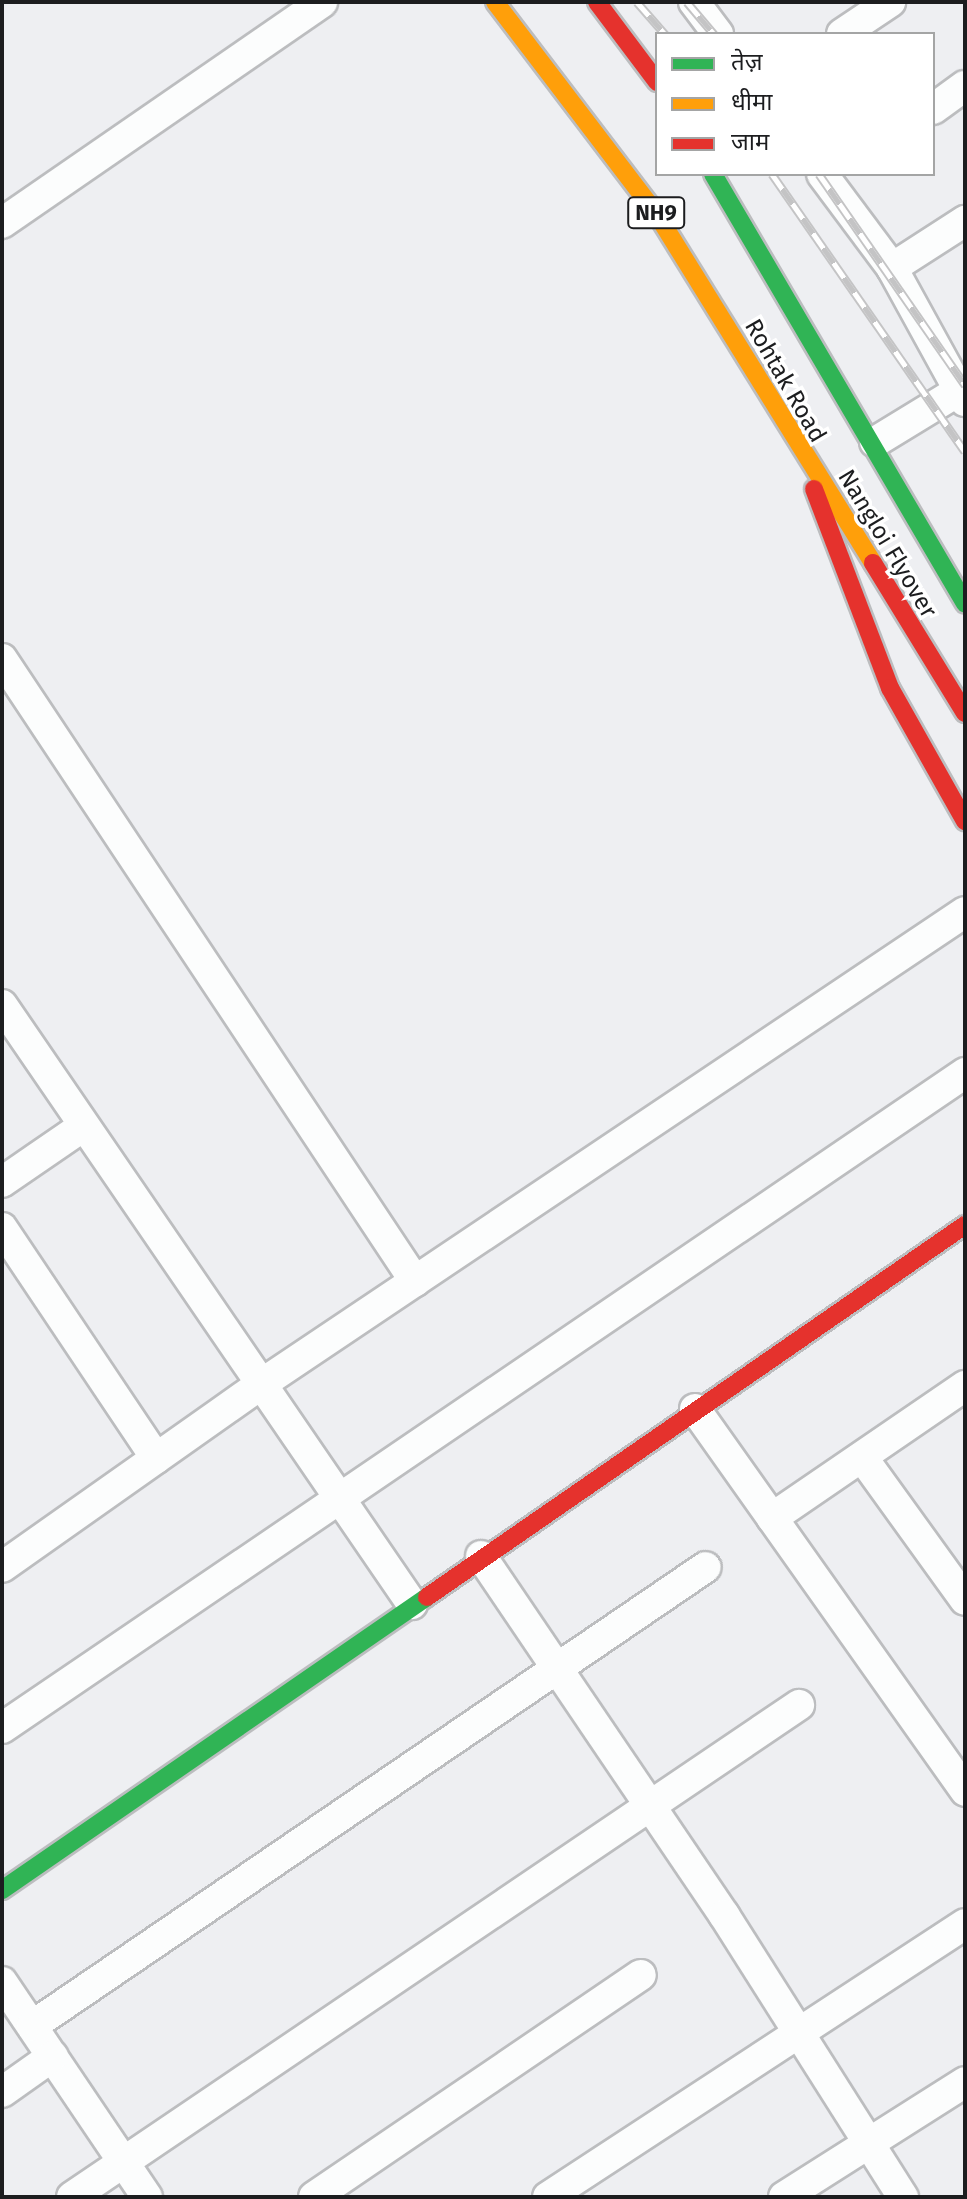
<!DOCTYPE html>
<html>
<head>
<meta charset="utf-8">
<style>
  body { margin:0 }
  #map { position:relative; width:967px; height:2199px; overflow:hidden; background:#eeeff2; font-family:"Fira Sans","Noto Sans Devanagari",sans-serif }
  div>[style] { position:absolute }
  .roads { filter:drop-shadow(2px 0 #bcbdbf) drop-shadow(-2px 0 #bcbdbf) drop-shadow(0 2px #bcbdbf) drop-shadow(0 -2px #bcbdbf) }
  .street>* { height:30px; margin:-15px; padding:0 15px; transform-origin:15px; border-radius:15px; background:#fcfdfd }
  .fast>* { height:18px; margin:-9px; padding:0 9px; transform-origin:9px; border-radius:9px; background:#30b455 }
  .slow>* { height:18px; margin:-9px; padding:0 9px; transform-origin:9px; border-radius:9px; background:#ff9f0a }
  .jam>* { height:18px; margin:-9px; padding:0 9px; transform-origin:9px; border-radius:9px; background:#e5322d }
  .rail>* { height:9px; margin-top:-4.5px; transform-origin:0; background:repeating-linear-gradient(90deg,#fff 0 18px,#c4c4c5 0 36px); box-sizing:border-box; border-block:2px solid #c4c4c5 }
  span { translate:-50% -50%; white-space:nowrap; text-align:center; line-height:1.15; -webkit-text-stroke:7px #fff; paint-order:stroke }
  .shield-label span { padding:2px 6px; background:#fff; border:2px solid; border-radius:6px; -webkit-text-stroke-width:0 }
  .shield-label { font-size:22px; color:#1c1d1f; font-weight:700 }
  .street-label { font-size:24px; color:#1c1d1f }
  .frame { position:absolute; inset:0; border:4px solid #1c1d1f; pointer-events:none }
  .legend { position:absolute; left:655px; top:32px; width:280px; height:144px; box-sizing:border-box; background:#fff; border:2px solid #a4a5a5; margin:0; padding:10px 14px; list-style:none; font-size:24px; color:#1c1d1f }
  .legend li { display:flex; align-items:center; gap:16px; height:40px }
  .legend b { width:40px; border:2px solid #a4a5a5 }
</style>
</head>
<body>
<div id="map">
  <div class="roads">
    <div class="street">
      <i style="left:694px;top:2px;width:40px;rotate:53deg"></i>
      <i style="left:842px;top:34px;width:58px;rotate:-33.7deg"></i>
      <i style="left:933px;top:109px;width:39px;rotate:-36deg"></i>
      <i style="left:822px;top:174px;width:117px;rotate:53.3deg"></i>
      <i style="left:892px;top:268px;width:152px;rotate:61.2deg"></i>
      <i style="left:2px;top:223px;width:389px;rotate:-34.6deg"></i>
      <i style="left:892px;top:268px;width:87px;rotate:-32.8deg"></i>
      <i style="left:875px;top:442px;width:105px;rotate:-31.4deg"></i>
      <i style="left:2px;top:659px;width:747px;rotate:56.42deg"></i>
      <i style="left:2px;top:1005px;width:726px;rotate:55.61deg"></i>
      <i style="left:2px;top:1182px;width:97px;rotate:-34.5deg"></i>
      <i style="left:2px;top:1228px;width:277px;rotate:56.2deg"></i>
      <i style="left:695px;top:1409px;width:468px;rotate:54.7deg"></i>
      <i style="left:862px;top:1457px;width:176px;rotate:54.2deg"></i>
      <i style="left:772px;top:1518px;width:234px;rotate:-34.4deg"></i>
      <i style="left:481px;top:1556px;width:434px;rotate:55.9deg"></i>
      <i style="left:724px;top:1915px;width:334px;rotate:57.6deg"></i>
      <i style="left:2px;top:1567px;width:316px;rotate:-35.2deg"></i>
      <i style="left:260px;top:1385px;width:849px;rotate:-33.86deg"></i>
      <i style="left:2px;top:1728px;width:1165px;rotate:-34.22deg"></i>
      <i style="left:2px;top:1982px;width:259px;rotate:56deg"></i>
      <i style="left:32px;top:2026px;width:815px;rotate:-34.26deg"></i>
      <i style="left:2px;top:2092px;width:62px;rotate:-35.2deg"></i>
      <i style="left:72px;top:2197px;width:878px;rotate:-34.09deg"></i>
      <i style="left:314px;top:2197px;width:395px;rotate:-34.2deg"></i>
      <i style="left:548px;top:2197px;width:498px;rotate:-33.2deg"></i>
      <i style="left:784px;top:2197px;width:214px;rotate:-32.4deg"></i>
    </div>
    <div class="fast">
      <i style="left:713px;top:174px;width:498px;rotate:59.6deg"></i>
      <i style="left:2px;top:1890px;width:516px;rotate:-34.58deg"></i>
    </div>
    <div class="slow">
      <i style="left:495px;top:2px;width:265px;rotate:52.7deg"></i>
      <i style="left:656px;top:213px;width:412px;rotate:58.2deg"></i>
    </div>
    <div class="jam">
      <i style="left:597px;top:2px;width:100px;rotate:53.1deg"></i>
      <i style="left:814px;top:489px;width:213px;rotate:69.1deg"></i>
      <i style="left:890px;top:688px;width:153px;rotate:60.6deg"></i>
      <i style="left:873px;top:563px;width:176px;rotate:58.5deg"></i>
      <i style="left:427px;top:1597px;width:654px;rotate:-34.66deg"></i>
    </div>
  </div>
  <div class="rail">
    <i style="left:637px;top:2px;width:43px;rotate:48.8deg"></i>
    <i style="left:687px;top:2px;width:42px;rotate:49.8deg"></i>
    <i style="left:772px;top:174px;width:338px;rotate:55.2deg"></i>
    <i style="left:819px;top:174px;width:257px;rotate:55.3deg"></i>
  </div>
  <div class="shield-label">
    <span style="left:656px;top:213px">NH9</span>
  </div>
  <div class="street-label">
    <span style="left:785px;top:381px;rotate:60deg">Rohtak Road</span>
    <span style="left:887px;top:544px;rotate:59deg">Nangloi Flyover</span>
  </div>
  <div class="frame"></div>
  <ul class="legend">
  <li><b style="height:10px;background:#30b455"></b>तेज़</li>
  <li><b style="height:10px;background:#ff9f0a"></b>धीमा</li>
  <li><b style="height:10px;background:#e5322d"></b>जाम</li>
  </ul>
</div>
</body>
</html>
